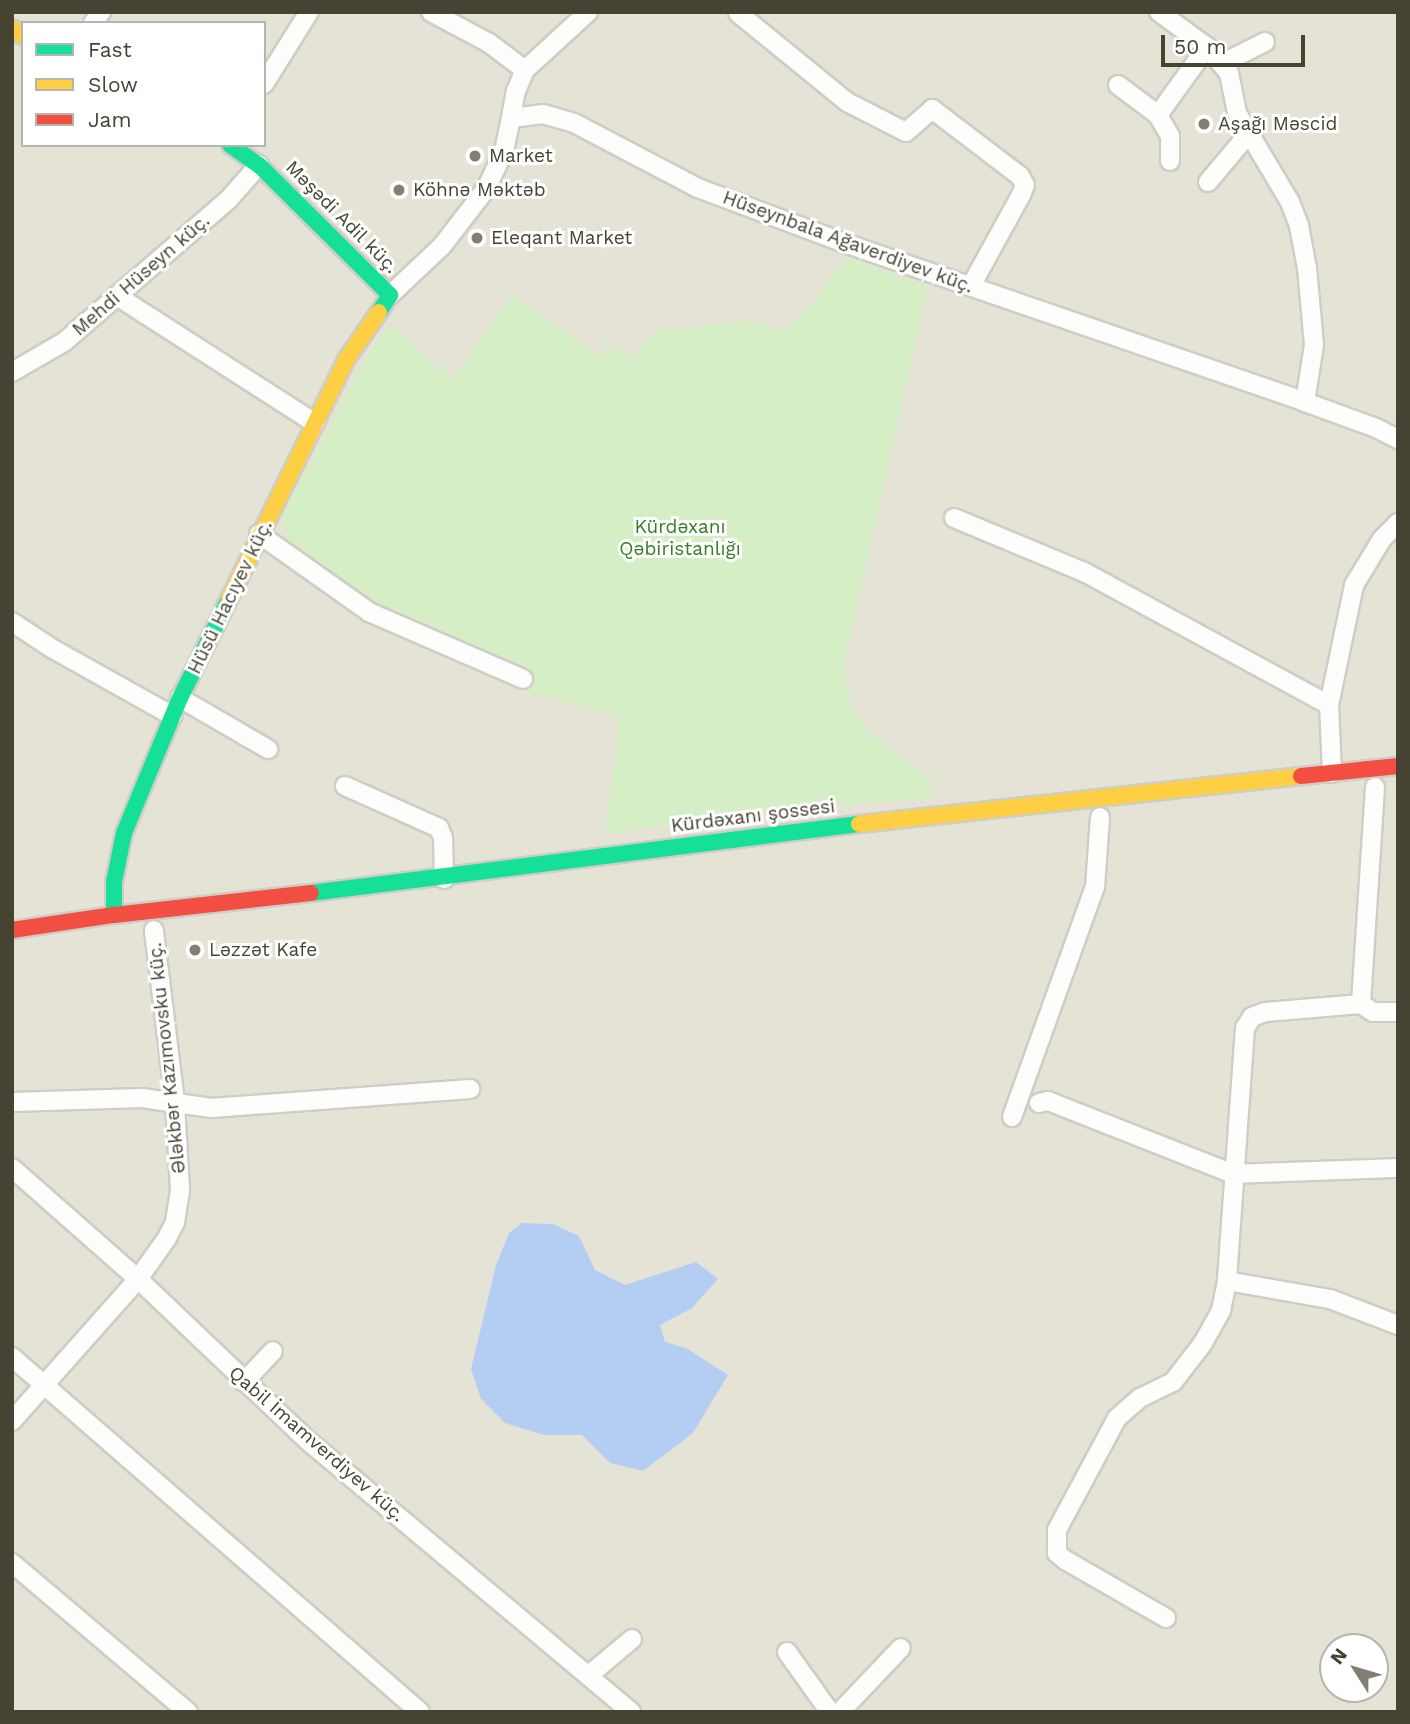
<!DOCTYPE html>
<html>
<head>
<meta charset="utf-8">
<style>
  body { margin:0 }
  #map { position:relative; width:1410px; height:1724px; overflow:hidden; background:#f0efe8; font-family:"Work Sans",sans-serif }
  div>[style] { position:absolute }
  .residential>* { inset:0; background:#e5e3d5 }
  .green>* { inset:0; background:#d6eec5 }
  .water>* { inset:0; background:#b4cef3 }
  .roads { filter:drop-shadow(2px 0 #cecdc6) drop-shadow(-2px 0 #cecdc6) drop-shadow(0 2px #cecdc6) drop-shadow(0 -2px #cecdc6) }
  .street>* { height:18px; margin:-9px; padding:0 9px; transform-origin:9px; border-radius:9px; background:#fdfdfc }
  .fast>* { height:16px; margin:-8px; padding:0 8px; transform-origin:8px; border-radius:8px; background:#16e098 }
  .slow>* { height:16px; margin:-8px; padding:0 8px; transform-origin:8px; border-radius:8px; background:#ffcf43 }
  .jam>* { height:16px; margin:-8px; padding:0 8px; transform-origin:8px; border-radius:8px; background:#f24e42 }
  .dots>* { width:19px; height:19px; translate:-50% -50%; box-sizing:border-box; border:4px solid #fff; border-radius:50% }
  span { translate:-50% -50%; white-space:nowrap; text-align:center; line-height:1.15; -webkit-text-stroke:6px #fff; paint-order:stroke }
  .poi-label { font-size:19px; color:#474333 }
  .left { translate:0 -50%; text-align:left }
  .street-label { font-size:19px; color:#474333 }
  .park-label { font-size:19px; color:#337f20 }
  .frame { position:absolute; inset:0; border:14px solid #474333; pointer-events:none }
  .legend { position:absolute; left:21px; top:21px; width:245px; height:126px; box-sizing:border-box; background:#fff; border:2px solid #b5b4ad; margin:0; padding:9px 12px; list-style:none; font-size:21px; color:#474333 }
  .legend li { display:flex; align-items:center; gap:14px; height:35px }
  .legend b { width:35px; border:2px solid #b5b4ad }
  .north { position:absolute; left:1319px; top:1633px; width:70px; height:70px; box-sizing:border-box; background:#fff; border:2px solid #b5b4ad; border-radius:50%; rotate:307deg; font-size:19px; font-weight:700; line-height:28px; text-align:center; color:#474333 }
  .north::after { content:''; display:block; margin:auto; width:24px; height:32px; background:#827f72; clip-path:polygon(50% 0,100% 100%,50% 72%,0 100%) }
  .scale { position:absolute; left:1161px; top:35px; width:144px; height:32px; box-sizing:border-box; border:4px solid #474333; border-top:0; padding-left:9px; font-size:21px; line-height:24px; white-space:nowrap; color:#474333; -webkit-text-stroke:5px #fff; paint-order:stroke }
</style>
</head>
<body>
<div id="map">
  <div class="residential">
    <i style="clip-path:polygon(evenodd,12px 12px,1398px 12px,1398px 1712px,12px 1712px,12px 12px,23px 23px,264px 23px,264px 145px,23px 145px,23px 23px,12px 12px,1333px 1647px,1375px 1647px,1375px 1689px,1333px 1689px,1333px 1647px)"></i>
  </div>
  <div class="green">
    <i style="clip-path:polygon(848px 257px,928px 287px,843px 669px,851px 704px,867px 731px,934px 782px,929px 798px,819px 807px,605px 833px,620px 716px,524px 691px,530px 671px,399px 619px,348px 591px,288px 543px,282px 515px,374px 343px,392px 326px,453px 379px,512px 294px,599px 356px,607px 344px,633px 356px,657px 330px,748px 321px,786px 330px,815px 300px)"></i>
  </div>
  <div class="water">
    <i style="clip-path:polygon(522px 1223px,553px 1224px,579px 1236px,595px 1270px,625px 1285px,696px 1262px,718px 1279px,692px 1308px,660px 1325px,665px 1342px,686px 1348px,728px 1375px,693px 1433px,643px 1471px,610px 1463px,582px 1435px,544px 1435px,505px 1423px,481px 1399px,471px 1369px,496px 1265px,509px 1233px)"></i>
  </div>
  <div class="roads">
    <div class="street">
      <i style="left:431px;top:12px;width:66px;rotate:28.1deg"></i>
      <i style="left:489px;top:43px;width:45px;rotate:36.9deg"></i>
      <i style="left:1159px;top:12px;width:59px;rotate:36.1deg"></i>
      <i style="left:1207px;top:47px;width:34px;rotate:50deg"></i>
      <i style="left:1229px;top:73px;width:41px;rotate:78.7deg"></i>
      <i style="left:1237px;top:113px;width:104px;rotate:59.2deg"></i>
      <i style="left:1290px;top:202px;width:26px;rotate:69deg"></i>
      <i style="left:1299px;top:226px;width:43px;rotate:79.2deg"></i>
      <i style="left:1307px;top:268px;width:77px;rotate:84.8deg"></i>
      <i style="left:1314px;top:345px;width:58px;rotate:99deg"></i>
      <i style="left:738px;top:13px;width:141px;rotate:39.2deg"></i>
      <i style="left:847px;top:102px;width:66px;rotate:27deg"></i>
      <i style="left:906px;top:132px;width:35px;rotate:-41deg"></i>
      <i style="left:932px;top:109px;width:111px;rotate:37.3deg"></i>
      <i style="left:1020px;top:176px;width:10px;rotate:61deg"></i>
      <i style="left:1025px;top:185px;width:11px;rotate:112deg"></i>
      <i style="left:1021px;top:195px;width:104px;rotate:118.8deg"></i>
      <i style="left:93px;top:23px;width:14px;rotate:-54deg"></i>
      <i style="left:1223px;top:63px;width:47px;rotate:-26.6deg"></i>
      <i style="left:264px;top:84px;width:85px;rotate:-58deg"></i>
      <i style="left:1118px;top:85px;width:50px;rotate:36.9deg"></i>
      <i style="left:511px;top:118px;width:27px;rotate:-80deg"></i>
      <i style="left:516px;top:91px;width:23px;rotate:-67deg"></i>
      <i style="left:525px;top:70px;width:86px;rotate:-42.6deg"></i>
      <i style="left:1170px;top:161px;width:25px;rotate:-90deg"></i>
      <i style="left:1170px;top:136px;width:24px;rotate:-120deg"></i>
      <i style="left:1158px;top:115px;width:84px;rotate:-54.2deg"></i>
      <i style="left:1208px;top:182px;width:65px;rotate:-50deg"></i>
      <i style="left:390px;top:295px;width:71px;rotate:-43.3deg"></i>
      <i style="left:442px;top:246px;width:72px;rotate:-52.3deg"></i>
      <i style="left:486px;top:189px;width:42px;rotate:-64.7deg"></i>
      <i style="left:504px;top:151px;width:34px;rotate:-78deg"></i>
      <i style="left:511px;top:118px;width:32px;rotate:-7deg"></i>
      <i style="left:543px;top:114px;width:32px;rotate:16deg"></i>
      <i style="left:574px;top:123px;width:140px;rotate:27.7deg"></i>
      <i style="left:698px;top:188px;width:162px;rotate:20.6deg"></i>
      <i style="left:850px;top:245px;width:481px;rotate:19deg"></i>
      <i style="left:1305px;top:402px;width:76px;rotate:20.1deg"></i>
      <i style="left:1376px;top:428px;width:25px;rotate:27deg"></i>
      <i style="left:117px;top:296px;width:235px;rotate:32.7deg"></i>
      <i style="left:12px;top:372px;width:60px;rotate:-30deg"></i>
      <i style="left:64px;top:342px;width:217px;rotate:-40.9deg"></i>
      <i style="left:228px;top:200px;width:47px;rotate:-48.5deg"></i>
      <i style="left:954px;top:518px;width:141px;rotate:22.6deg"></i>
      <i style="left:1084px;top:572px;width:279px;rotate:28.5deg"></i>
      <i style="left:259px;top:534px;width:135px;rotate:35.3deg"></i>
      <i style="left:369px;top:612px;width:168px;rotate:23.5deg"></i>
      <i style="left:12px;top:622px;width:49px;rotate:33.4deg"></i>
      <i style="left:53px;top:649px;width:137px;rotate:29.2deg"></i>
      <i style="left:180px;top:698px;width:102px;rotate:30.1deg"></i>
      <i style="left:1332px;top:773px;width:68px;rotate:-92.5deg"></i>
      <i style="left:1329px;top:705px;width:123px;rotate:-78.2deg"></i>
      <i style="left:1354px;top:585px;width:54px;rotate:-58.7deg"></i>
      <i style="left:1382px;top:539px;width:23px;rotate:-45deg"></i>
      <i style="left:345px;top:786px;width:103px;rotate:24.1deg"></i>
      <i style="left:439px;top:828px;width:11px;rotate:68deg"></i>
      <i style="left:443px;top:838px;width:41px;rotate:88.6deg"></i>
      <i style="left:1375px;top:787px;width:217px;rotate:93.7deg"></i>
      <i style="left:1361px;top:1004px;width:96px;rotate:175.2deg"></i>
      <i style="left:1265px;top:1012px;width:14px;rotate:159deg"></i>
      <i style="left:1252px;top:1017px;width:13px;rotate:122deg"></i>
      <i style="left:1245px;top:1028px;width:254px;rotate:94.1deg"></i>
      <i style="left:1227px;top:1281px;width:105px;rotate:9.9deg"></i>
      <i style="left:1330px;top:1299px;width:73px;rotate:20.9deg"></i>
      <i style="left:1361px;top:1004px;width:14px;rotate:34deg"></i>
      <i style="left:1373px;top:1012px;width:25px"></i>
      <i style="left:12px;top:1102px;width:130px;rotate:-1.8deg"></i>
      <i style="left:142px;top:1098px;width:70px;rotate:8.2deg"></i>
      <i style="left:211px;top:1108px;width:260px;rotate:-4.2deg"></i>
      <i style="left:1039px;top:1103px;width:9px;rotate:-13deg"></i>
      <i style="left:1048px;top:1101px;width:199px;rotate:21.5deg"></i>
      <i style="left:1233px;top:1174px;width:165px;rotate:-2.1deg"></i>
      <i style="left:1012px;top:1117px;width:245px;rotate:-70.2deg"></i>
      <i style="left:1095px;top:887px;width:70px;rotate:-85.9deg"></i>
      <i style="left:12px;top:1168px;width:168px;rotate:41.4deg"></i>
      <i style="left:138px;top:1279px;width:233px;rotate:43.6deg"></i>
      <i style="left:307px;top:1440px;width:423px;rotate:40deg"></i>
      <i style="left:12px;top:1357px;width:541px;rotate:41.03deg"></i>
      <i style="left:244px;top:1382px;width:42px;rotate:-46.9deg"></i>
      <i style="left:12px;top:1421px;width:190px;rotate:-48.4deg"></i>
      <i style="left:138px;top:1279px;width:50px;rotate:-54.7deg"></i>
      <i style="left:167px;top:1238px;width:18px;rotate:-63deg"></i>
      <i style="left:175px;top:1222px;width:32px;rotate:-81deg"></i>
      <i style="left:180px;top:1190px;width:88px;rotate:-93.3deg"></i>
      <i style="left:175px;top:1102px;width:173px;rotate:-97deg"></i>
      <i style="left:12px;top:1563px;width:231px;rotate:40.3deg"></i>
      <i style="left:1166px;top:1618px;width:116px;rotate:-150.1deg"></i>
      <i style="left:1065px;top:1560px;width:11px;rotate:-139deg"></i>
      <i style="left:1057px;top:1553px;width:23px;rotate:-90deg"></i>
      <i style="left:1057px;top:1530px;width:127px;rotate:-61.8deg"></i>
      <i style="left:1117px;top:1418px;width:30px;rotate:-41deg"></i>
      <i style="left:1140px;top:1398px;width:37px;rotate:-26deg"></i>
      <i style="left:1173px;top:1382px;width:49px;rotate:-52.4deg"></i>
      <i style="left:1203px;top:1343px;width:38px;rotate:-61deg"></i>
      <i style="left:1221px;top:1310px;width:30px;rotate:-78deg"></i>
      <i style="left:787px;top:1652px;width:74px;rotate:54.4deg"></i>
      <i style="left:589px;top:1675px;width:56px;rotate:-39.9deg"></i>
      <i style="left:840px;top:1712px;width:88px;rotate:-46.4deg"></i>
    </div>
    <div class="fast">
      <i style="left:230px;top:145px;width:35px;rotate:35deg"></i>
      <i style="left:259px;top:165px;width:185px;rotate:44.8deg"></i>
      <i style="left:390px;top:295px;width:20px;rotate:123deg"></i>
      <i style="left:311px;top:893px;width:552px;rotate:-7.18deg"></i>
      <i style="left:114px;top:915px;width:33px;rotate:-90deg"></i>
      <i style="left:114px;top:882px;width:50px;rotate:-78.5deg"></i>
      <i style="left:124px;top:833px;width:146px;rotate:-67.5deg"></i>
      <i style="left:180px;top:698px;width:110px;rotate:-63.7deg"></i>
    </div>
    <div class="slow">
      <i style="left:12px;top:28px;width:14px;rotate:36deg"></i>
      <i style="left:229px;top:599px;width:266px;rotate:-63.9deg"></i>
      <i style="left:346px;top:360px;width:58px;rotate:-55.5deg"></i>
      <i style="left:859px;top:824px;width:445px;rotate:-6.2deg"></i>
    </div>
    <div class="jam">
      <i style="left:1301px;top:776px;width:98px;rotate:-5.9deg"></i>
      <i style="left:12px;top:930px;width:103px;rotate:-8.4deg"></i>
      <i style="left:114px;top:915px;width:198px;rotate:-6.4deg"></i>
    </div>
  </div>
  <div class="dots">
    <i style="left:1204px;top:124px;background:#827f72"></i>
    <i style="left:475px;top:156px;background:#827f72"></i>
    <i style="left:399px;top:190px;background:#827f72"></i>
    <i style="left:477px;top:238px;background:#827f72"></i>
    <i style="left:195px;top:950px;background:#827f72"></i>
  </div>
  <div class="poi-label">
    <span class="left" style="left:1218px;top:124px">Aşağı Məscid</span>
    <span class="left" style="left:489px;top:156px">Market</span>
    <span class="left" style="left:413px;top:190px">Köhnə Məktəb</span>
    <span class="left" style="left:491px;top:238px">Eleqant Market</span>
    <span class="left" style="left:209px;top:950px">Ləzzət Kafe</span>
  </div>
  <div class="street-label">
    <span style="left:342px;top:217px;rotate:45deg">Məşədi Adil küç.</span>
    <span style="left:848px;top:242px;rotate:20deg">Hüseynbala Ağaverdiyev küç.</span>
    <span style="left:141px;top:275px;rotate:-41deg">Mehdi Hüseyn küç.</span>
    <span style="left:230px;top:597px;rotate:-64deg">Hüsü Hacıyev küç.</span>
    <span style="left:753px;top:816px;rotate:-7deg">Kürdəxanı şossesi</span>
    <span style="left:167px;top:1058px;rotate:-96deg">Ələkbər Kazımovsku küç.</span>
    <span style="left:317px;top:1444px;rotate:41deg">Qabil İmamverdiyev küç.</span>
  </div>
  <div class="park-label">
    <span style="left:680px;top:538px">Kürdəxanı<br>Qəbiristanlığı</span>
  </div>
  <div class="frame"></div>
  <ul class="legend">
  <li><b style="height:9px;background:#16e098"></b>Fast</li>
  <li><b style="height:9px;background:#ffcf43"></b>Slow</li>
  <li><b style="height:9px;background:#f24e42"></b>Jam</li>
  </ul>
  <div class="north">N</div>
  <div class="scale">50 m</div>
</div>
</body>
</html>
